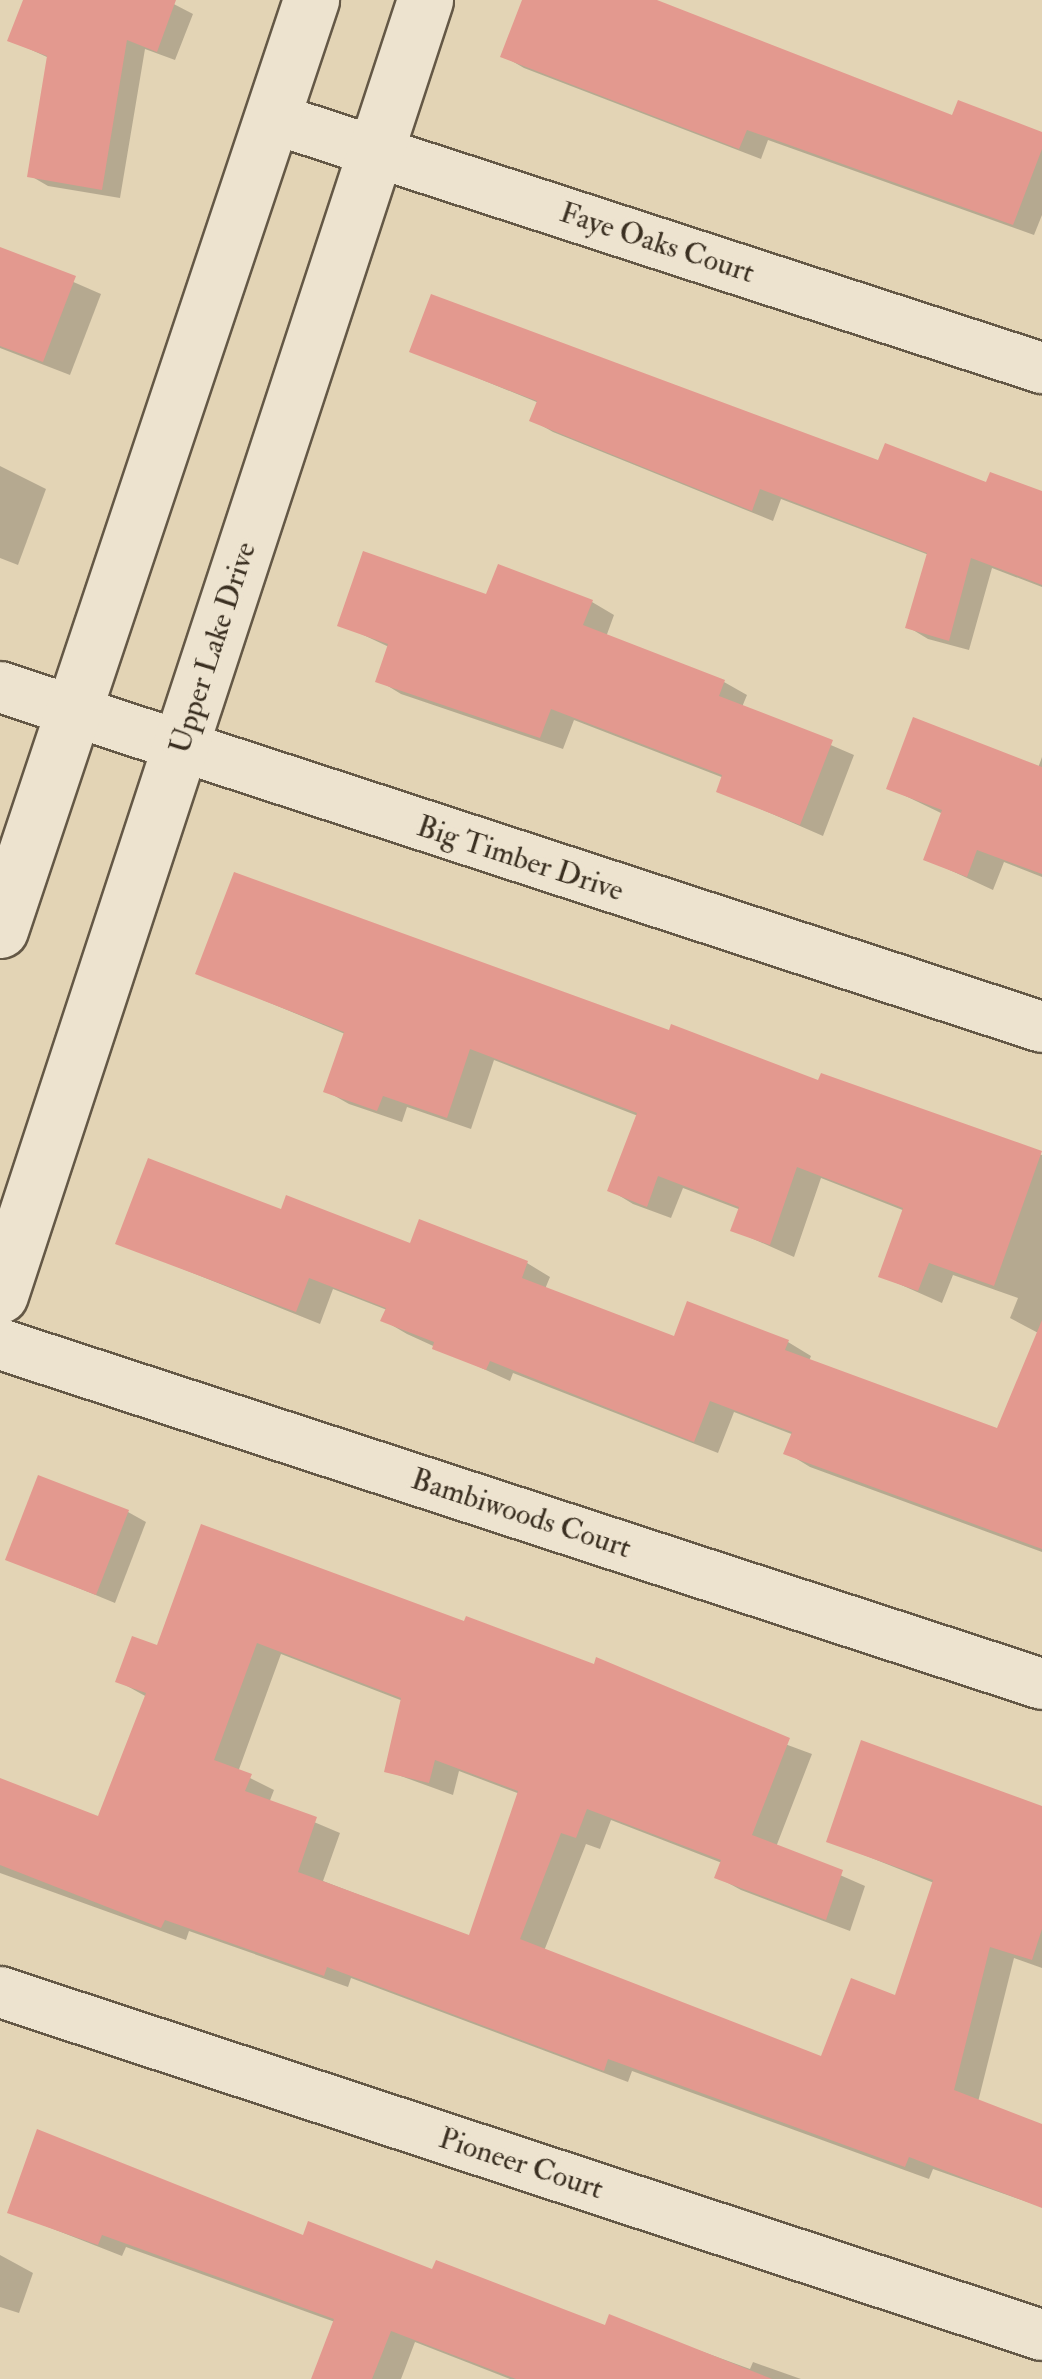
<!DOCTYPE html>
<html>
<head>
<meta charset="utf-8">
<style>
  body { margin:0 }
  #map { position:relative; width:1042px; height:2379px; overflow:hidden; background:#e3d4b5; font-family:"IM FELL Double Pica",serif }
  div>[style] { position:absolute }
  .shadow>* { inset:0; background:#0003 }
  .building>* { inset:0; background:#e3998f }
  .roads { filter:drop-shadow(2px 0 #645846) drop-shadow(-2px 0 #645846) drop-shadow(0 2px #645846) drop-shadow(0 -2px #645846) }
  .street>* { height:50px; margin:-25px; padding:0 25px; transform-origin:25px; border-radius:25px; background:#ede3cf }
  .secondary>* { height:55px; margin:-27.5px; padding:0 27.5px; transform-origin:27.5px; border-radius:27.5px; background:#ede3cf }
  span { translate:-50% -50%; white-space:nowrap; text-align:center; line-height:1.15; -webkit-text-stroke:9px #ede3cf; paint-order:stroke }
  .street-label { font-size:30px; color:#3a2f21 }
</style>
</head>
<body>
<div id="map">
  <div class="shadow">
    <i style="clip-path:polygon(25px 0,166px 0,193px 14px,175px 60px,145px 49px,120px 198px,48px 186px,29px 175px,49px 58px,10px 40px)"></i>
    <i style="clip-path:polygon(525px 0,625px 0,953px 119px,1042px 134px,1042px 215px,1034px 235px,768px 140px,761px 159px,524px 68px,503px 56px)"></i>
    <i style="clip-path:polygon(0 250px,101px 294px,70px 375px,0 348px)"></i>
    <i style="clip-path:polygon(412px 351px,880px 463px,1042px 494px,1042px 587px,992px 568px,969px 650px,928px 639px,908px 627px,929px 555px,781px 499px,773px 521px,553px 432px,532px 420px,539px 403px)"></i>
    <i style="clip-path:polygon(0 466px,46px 489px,18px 565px,0 558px)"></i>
    <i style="clip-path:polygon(488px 597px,592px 602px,614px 615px,606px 637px,724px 682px,747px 695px,742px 707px,854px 755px,823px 836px,719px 791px,724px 778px,574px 720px,563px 749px,401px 694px,378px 680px,389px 647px,340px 624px)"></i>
    <i style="clip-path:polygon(1042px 757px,1042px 877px,1004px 862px,993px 890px,926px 859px,943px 814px,889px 788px,1038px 768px)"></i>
    <i style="clip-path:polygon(198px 973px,670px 1033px,1042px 1155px,1042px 1335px,1010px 1318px,1018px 1298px,953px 1275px,942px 1303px,881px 1276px,905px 1211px,821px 1178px,794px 1257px,733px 1230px,741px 1210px,683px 1188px,671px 1218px,633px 1204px,610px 1190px,638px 1116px,494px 1060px,471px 1129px,407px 1107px,402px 1122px,349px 1104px,326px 1091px,345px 1034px)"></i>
    <i style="clip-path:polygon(283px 1212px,412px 1246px,527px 1263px,550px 1277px,545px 1289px,675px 1339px,788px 1342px,811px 1356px,809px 1361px,998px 1432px,1042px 1371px,1042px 1552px,810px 1467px,787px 1453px,794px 1435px,734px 1412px,718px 1453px,513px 1373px,510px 1381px,407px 1334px,383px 1320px,387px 1310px,333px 1289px,320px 1324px,118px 1243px)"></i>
    <i style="clip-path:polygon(128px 1512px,146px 1522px,115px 1603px,8px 1559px)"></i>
    <i style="clip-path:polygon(evenodd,203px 1528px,812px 1754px,776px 1847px,865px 1886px,850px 1931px,741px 1890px,717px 1877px,722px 1863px,611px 1820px,600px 1849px,586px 1844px,544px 1951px,822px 2060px,896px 1998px,934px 1883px,829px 1841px,1042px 1807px,1042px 1968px,1014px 1958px,978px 2102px,1042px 2126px,1042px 2207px,933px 2169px,929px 2179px,632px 2071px,628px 2082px,351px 1978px,348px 1987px,189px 1931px,186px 1940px,0 1873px,0 1781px,99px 1819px,147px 1697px,118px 1681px,159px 1648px,203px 1528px,281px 1654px,403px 1701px,387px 1771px,453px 1795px,459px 1771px,520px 1794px,471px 1938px,323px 1881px,340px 1833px,269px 1803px,274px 1790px,238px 1772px,281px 1654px)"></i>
    <i style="clip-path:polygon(10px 2212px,305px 2238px,606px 2328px,610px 2318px,750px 2369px,753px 2362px,801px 2379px,510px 2379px,415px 2342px,401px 2379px,314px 2379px,335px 2322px,126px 2247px,122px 2256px)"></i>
    <i style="clip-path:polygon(0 2255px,33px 2273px,19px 2313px,0 2307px)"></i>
  </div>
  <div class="building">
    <i style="clip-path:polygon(23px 0,176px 0,157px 52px,127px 40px,102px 190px,27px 177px,47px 56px,7px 41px)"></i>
    <i style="clip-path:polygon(522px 0,657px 0,952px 115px,958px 100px,1042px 132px,1042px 149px,1013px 225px,747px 130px,739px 149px,500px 57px)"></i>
    <i style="clip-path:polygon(0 247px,76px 276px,43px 362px,0 346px)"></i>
    <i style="clip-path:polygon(431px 294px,878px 460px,885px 443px,986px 482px,990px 472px,1042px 491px,1042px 585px,971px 558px,949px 641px,905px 628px,927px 553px,760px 489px,752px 511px,529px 421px,537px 401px,409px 352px)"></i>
    <i style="clip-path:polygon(363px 551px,486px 594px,498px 564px,593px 600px,583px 625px,725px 680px,719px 696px,833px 740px,800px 825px,716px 792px,722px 775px,551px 709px,540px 738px,375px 682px,388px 644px,337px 626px)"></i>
    <i style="clip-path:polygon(913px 717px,1042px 767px,1042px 874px,977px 850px,967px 877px,923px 860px,942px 810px,886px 789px)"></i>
    <i style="clip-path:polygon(234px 872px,669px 1030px,671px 1024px,818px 1080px,821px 1073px,1042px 1151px,994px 1286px,929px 1263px,918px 1291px,878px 1277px,903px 1208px,797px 1167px,770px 1245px,730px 1231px,739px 1207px,658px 1176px,647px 1207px,607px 1191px,637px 1113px,470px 1049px,447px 1118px,383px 1096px,377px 1111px,323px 1092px,344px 1032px,195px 974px)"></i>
    <i style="clip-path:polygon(148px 1158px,281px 1209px,286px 1195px,410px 1243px,419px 1219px,528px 1261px,522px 1278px,674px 1336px,687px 1301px,789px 1340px,785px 1350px,997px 1428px,1042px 1320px,1042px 1549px,783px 1454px,792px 1432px,710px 1401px,694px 1442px,490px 1361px,486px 1370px,432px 1349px,434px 1342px,380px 1321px,386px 1308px,309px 1278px,296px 1312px,115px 1244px)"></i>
    <i style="clip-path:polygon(38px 1475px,129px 1510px,96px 1595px,5px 1560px)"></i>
    <i style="clip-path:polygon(evenodd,201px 1524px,464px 1621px,466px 1616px,594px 1664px,596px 1657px,790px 1738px,752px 1835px,843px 1870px,826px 1920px,714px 1878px,721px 1860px,587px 1809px,576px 1838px,561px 1833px,520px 1939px,821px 2056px,851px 1978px,895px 1995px,933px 1880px,826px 1842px,861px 1740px,1042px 1806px,1042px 1929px,1032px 1960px,990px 1947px,954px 2090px,1042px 2124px,1042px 2208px,909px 2157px,905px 2167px,608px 2059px,604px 2071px,327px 1967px,324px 1976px,165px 1920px,161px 1928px,0 1865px,0 1778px,98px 1816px,146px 1693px,115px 1682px,132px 1636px,157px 1645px,201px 1524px,257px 1643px,401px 1698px,384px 1772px,429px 1783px,435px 1760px,518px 1791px,469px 1935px,298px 1872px,317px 1817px,245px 1791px,252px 1774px,214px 1760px,257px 1643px)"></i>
    <i style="clip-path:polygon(37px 2129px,303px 2235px,308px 2221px,432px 2269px,436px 2260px,605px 2325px,609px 2314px,772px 2379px,516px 2379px,391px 2331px,372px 2379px,311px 2379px,334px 2319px,102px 2235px,98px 2245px,7px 2213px)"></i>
  </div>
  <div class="roads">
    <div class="street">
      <i style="left:272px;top:118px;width:810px;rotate:17.99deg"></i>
      <i style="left:0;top:687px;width:1096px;rotate:18.07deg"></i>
      <i style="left:0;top:1344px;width:1096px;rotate:18.07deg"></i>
      <i style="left:0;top:1992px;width:1097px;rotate:18.22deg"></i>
    </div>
    <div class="secondary">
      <i style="left:0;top:930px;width:981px;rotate:-71.51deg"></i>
      <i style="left:0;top:1295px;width:1363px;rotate:-71.83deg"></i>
    </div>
  </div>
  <div class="street-label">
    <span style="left:657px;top:243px;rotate:18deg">Faye Oaks Court</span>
    <span style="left:213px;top:648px;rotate:-72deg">Upper Lake Drive</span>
    <span style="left:520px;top:859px;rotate:18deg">Big Timber Drive</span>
    <span style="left:521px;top:1514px;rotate:18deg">Bambiwoods Court</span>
    <span style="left:521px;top:2164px;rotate:18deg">Pioneer Court</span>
  </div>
</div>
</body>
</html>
